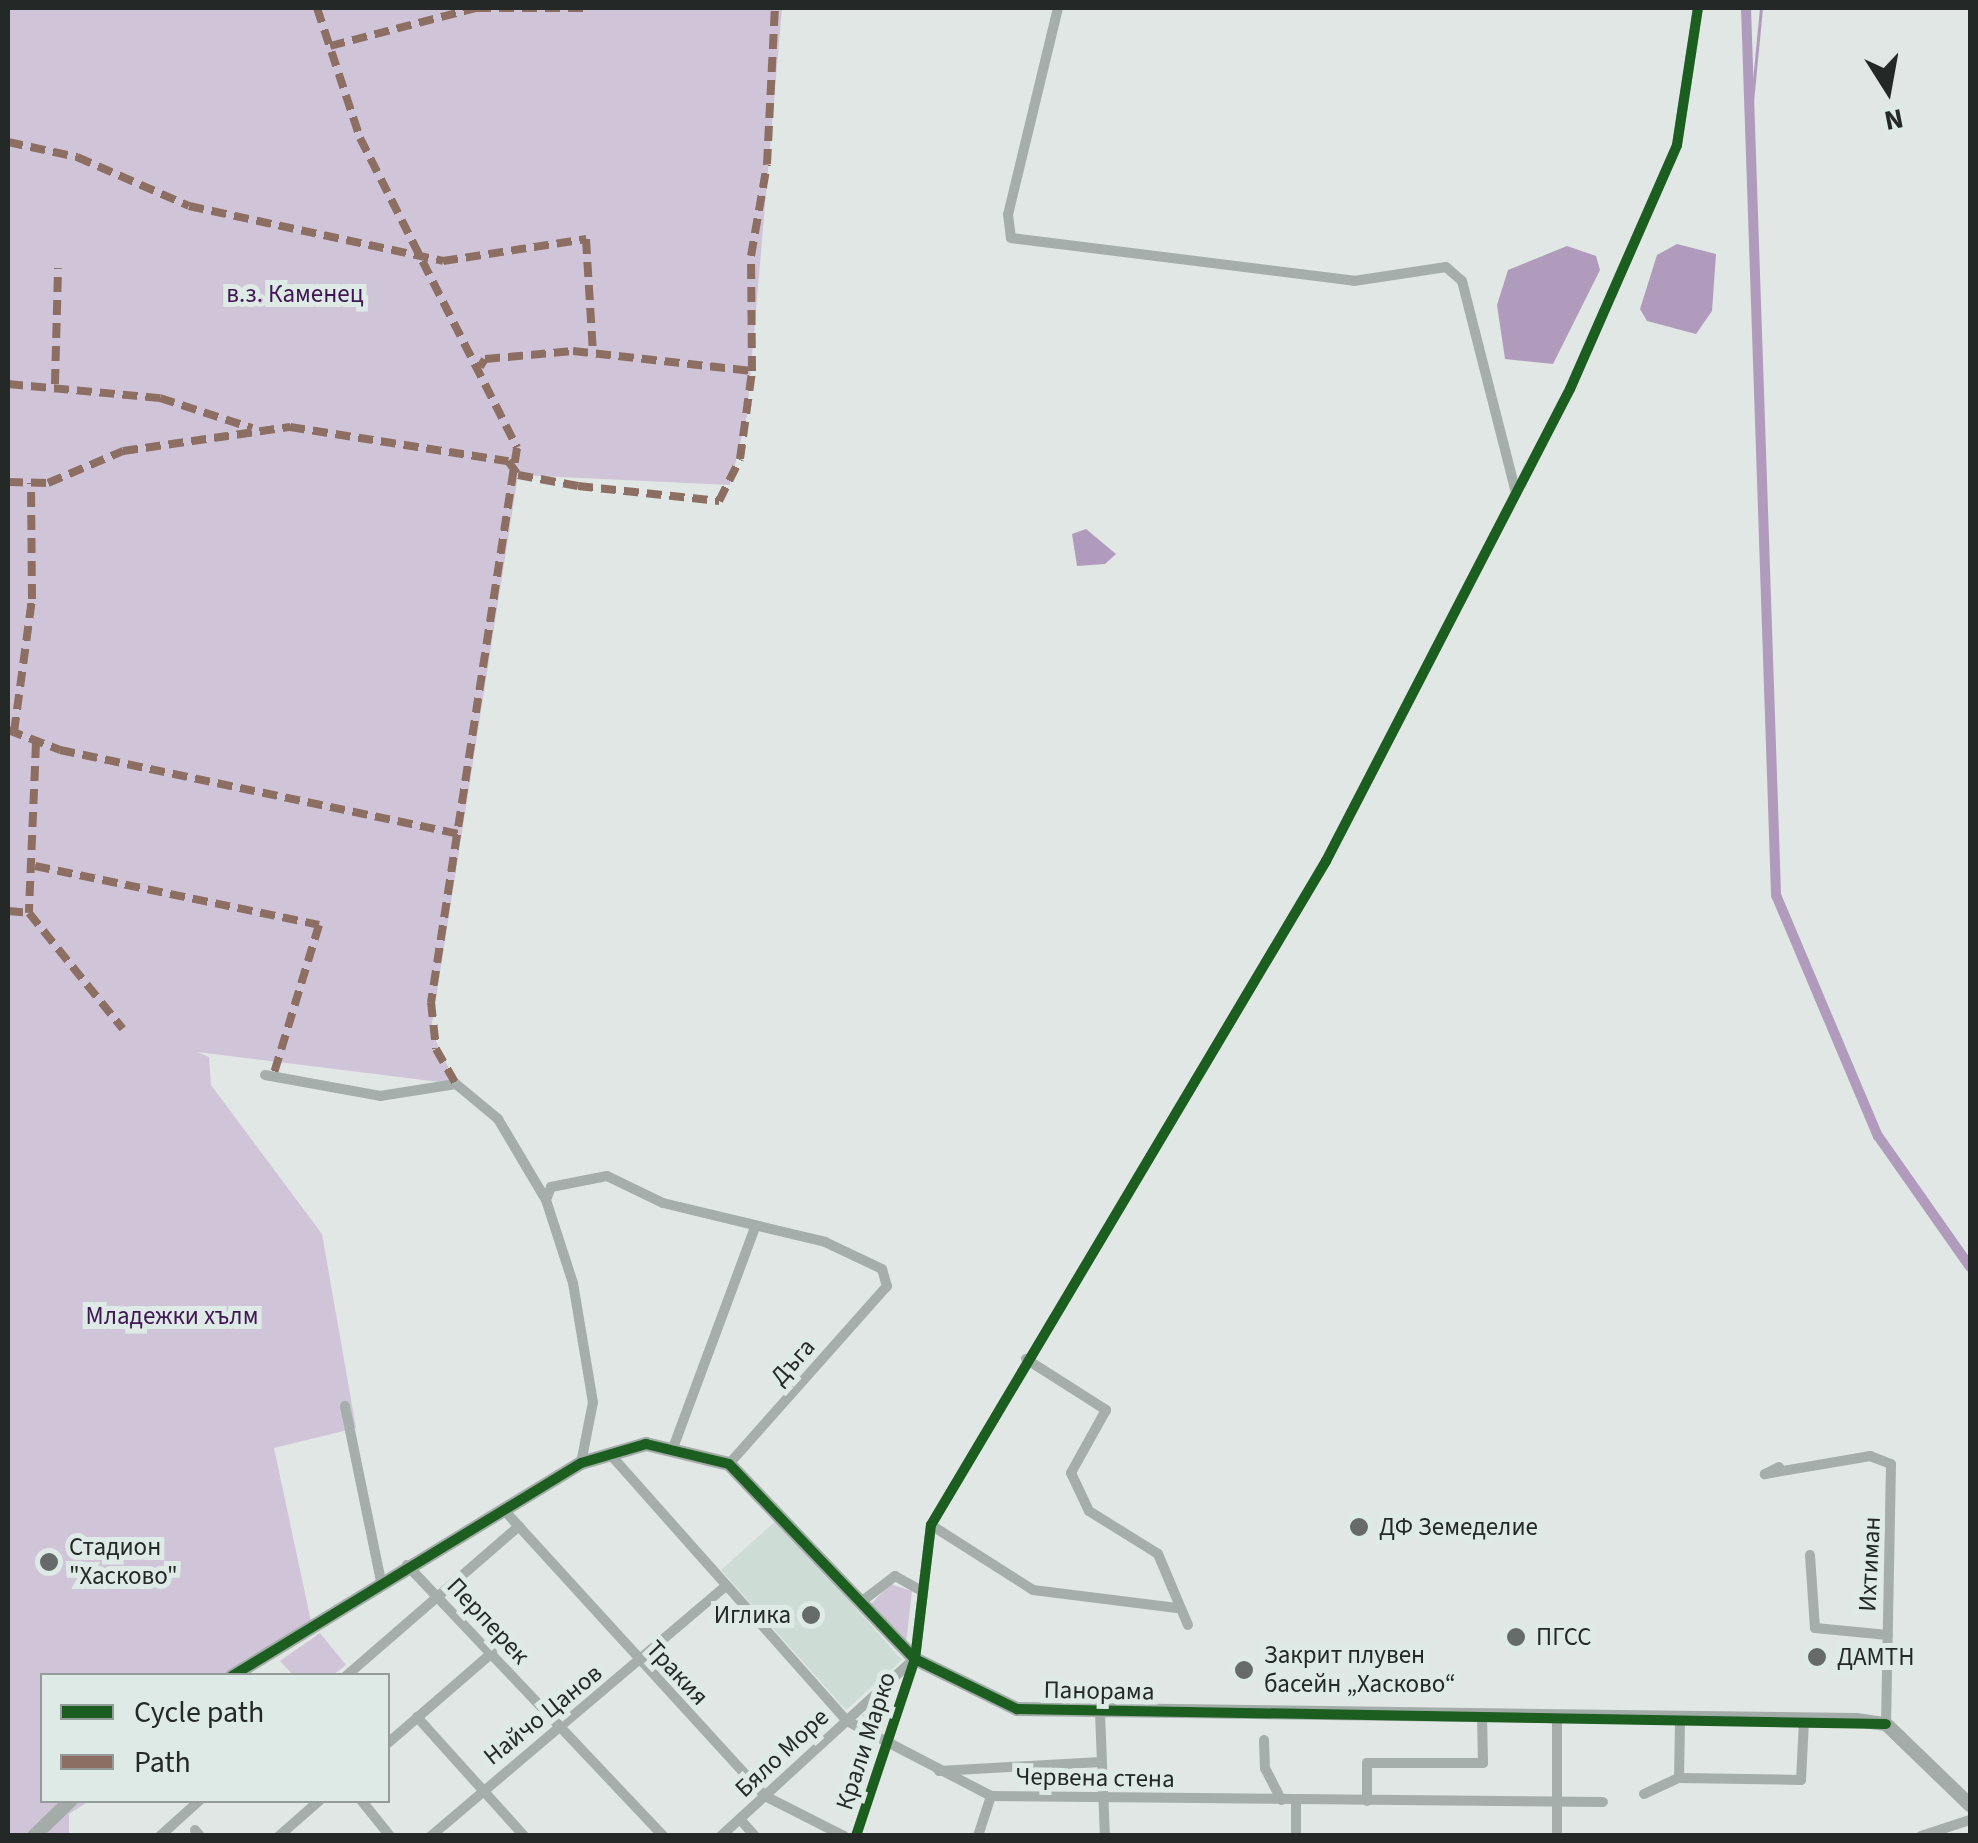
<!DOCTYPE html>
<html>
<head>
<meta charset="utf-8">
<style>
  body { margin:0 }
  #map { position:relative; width:1978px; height:1843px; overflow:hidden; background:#e1e7e4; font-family:"Source Sans 3",sans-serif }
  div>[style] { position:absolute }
  .built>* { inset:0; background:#cedcd6 }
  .green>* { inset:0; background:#d0c5d8 }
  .water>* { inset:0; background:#b09bbd }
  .stream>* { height:2.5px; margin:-1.25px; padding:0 1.25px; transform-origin:1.25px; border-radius:1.25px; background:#b09bbd }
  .canal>* { height:10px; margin:-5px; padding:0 5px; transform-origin:5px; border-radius:5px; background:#b09bbd }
  .street>* { height:10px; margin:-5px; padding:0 5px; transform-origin:5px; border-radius:5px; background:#a5aeaa }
  .secondary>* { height:14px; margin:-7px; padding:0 7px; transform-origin:7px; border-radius:7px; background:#a3aca8 }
  .quiet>* { height:8px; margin-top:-4px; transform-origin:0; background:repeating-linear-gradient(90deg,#8d6e63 0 15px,transparent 0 23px) }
  .cycleway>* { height:10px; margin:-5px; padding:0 5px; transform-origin:5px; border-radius:5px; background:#1b5e20 }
  .dots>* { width:28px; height:28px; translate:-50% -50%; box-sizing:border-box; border:5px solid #deeae5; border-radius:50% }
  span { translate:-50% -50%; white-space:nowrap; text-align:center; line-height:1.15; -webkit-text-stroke:10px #deeae5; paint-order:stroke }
  .park-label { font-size:25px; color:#411654 }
  .street-label { font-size:25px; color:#242827 }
  .poi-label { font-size:25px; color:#242827 }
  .left { translate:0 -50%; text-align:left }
  .right { translate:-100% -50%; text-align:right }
  .frame { position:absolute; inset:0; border:10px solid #242827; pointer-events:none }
  .legend { position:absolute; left:40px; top:1673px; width:350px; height:130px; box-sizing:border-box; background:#deeae5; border:2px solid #949c99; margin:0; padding:12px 18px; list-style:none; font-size:30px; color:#242827 }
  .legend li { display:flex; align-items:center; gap:20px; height:50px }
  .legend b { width:50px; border:2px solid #949c99 }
  .north { position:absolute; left:1838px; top:40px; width:100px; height:100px; -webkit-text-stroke:8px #deeae5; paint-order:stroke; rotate:169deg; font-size:28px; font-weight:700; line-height:40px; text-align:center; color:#242827 }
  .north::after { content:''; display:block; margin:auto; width:35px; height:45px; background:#242827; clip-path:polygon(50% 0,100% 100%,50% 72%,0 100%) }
</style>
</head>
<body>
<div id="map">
  <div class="built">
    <i style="clip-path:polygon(777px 1520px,902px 1660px,846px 1710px,721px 1570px)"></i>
  </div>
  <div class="green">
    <i style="clip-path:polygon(8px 8px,782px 8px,747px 415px,730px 485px,518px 475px,431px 1030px,456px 1084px,197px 1052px,209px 1057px,211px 1085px,322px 1234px,356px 1428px,274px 1448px,312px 1626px,248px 1675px,42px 1676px,42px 1800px,89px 1801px,69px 1814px,69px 1835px,8px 1836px)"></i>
    <i style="clip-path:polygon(890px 1584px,912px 1591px,906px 1643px,871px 1604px)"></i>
    <i style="clip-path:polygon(320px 1633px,346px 1665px,333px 1675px,293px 1675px,280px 1661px)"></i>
    <i style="clip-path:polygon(884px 1694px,892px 1700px,882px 1734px,857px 1721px)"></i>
  </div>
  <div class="water">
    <i style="clip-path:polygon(1677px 244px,1716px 254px,1712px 311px,1696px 334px,1647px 321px,1640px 309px,1657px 255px)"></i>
    <i style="clip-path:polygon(1567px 246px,1596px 256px,1600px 270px,1553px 364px,1505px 359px,1497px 305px,1508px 270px)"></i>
    <i style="clip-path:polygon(1086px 529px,1116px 554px,1105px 564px,1077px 566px,1072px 534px)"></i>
  </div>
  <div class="stream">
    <i style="left:1751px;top:112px;width:104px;rotate:-84.5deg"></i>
  </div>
  <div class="canal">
    <i style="left:1746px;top:8px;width:888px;rotate:88.06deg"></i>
    <i style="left:1776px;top:895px;width:262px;rotate:67.1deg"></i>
    <i style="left:1878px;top:1136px;width:160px;rotate:54.9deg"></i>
  </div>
  <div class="street">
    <i style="left:1058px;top:8px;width:212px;rotate:103.6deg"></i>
    <i style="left:1008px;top:214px;width:24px;rotate:83deg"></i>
    <i style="left:1011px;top:238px;width:346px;rotate:7.1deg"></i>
    <i style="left:1354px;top:281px;width:93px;rotate:-8.7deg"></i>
    <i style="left:1446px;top:267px;width:21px;rotate:41deg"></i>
    <i style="left:1462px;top:281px;width:219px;rotate:75.7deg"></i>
    <i style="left:265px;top:1075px;width:117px;rotate:10.3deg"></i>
    <i style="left:380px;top:1096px;width:77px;rotate:-9deg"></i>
    <i style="left:456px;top:1084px;width:55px;rotate:39.8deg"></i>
    <i style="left:498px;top:1119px;width:94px;rotate:59.3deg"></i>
    <i style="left:546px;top:1200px;width:87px;rotate:72deg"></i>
    <i style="left:573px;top:1283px;width:121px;rotate:80.5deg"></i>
    <i style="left:593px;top:1402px;width:62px;rotate:101.1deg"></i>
    <i style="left:546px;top:1200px;width:14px;rotate:-69deg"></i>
    <i style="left:551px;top:1187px;width:57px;rotate:-11.1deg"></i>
    <i style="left:607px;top:1176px;width:62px;rotate:25.7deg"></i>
    <i style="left:663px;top:1203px;width:167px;rotate:13.5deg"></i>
    <i style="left:825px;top:1242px;width:63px;rotate:25.3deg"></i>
    <i style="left:882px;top:1269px;width:18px;rotate:74deg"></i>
    <i style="left:887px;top:1286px;width:238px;rotate:131.6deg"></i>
    <i style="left:1026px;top:1359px;width:95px;rotate:32.5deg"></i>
    <i style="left:1106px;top:1410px;width:72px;rotate:119.1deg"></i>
    <i style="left:1071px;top:1473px;width:42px;rotate:64.7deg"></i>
    <i style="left:1089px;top:1511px;width:81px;rotate:31.9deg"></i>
    <i style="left:1158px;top:1554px;width:77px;rotate:67.1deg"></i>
    <i style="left:345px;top:1406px;width:180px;rotate:78.4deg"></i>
    <i style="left:673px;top:1448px;width:233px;rotate:-69.6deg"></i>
    <i style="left:609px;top:1453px;width:358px;rotate:48.4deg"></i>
    <i style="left:847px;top:1721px;width:162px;rotate:27.5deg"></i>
    <i style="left:991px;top:1796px;width:612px;rotate:0.56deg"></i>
    <i style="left:1779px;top:1467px;width:16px;rotate:153deg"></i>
    <i style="left:1765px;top:1474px;width:107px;rotate:-9.7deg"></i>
    <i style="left:1870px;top:1456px;width:22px;rotate:21deg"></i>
    <i style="left:1891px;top:1464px;width:260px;rotate:91.1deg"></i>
    <i style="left:503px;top:1509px;width:389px;rotate:47.6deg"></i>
    <i style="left:765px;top:1796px;width:89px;rotate:26.9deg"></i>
    <i style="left:931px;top:1525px;width:121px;rotate:32.5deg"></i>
    <i style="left:1033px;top:1590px;width:145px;rotate:7.1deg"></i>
    <i style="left:1810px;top:1555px;width:73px;rotate:86.1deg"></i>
    <i style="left:1815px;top:1628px;width:73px;rotate:5.5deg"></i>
    <i style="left:407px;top:1565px;width:373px;rotate:46.6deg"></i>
    <i style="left:861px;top:1602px;width:43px;rotate:-37.4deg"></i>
    <i style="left:895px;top:1576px;width:31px;rotate:29deg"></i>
    <i style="left:346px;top:1676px;width:229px;rotate:-40.9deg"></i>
    <i style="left:1100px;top:1713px;width:123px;rotate:87.7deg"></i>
    <i style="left:417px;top:1717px;width:160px;rotate:48deg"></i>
    <i style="left:1264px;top:1740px;width:28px;rotate:88deg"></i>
    <i style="left:1265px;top:1768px;width:36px;rotate:63deg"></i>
    <i style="left:388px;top:1743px;width:138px;rotate:-40.9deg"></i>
    <i style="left:939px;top:1771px;width:162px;rotate:-3.2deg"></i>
    <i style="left:1679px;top:1778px;width:60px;rotate:-89deg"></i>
    <i style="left:1644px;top:1794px;width:38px;rotate:-25deg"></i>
    <i style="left:1679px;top:1778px;width:122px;rotate:0.9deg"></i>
    <i style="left:1801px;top:1780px;width:59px;rotate:-87.1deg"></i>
    <i style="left:361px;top:1800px;width:46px;rotate:51.1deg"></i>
    <i style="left:1367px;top:1801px;width:38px;rotate:-90deg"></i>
    <i style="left:1367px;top:1763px;width:116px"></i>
    <i style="left:1483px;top:1763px;width:48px;rotate:-91.2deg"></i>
    <i style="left:740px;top:1819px;width:23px;rotate:49deg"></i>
    <i style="left:195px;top:1830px;width:8px;rotate:50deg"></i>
    <i style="left:160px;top:1836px;width:54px;rotate:-42deg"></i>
    <i style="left:279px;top:1836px;width:55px;rotate:-41.3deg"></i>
    <i style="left:431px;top:1836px;width:385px;rotate:-40.3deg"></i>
    <i style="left:721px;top:1836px;width:259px;rotate:-42.5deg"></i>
    <i style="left:856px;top:1836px;width:187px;rotate:-71.6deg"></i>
    <i style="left:915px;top:1659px;width:135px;rotate:-83.2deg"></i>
    <i style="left:931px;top:1525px;width:773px;rotate:-59.25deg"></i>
    <i style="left:1326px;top:861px;width:531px;rotate:-62.66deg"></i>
    <i style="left:1570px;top:389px;width:266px;rotate:-66.3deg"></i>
    <i style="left:1677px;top:145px;width:139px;rotate:-81.3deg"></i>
    <i style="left:978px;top:1836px;width:42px;rotate:-72deg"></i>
    <i style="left:1296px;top:1836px;width:36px;rotate:-90deg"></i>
    <i style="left:1557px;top:1836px;width:120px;rotate:-90deg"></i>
    <i style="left:1921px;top:1836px;width:52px;rotate:-18.1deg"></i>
  </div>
  <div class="secondary">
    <i style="left:232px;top:1676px;width:409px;rotate:-31.4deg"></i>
    <i style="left:581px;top:1463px;width:68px;rotate:-16.3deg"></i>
    <i style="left:646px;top:1444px;width:85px;rotate:13.5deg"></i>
    <i style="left:729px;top:1464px;width:269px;rotate:46.4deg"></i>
    <i style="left:915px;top:1659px;width:114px;rotate:26.1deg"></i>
    <i style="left:1017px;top:1709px;width:839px;rotate:0.75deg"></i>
    <i style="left:1856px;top:1720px;width:30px;rotate:8deg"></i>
    <i style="left:1886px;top:1724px;width:117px;rotate:44deg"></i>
    <i style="left:34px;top:1836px;width:52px;rotate:-44.2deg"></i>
  </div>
  <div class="quiet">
    <i style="left:317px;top:8px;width:137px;rotate:71.7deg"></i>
    <i style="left:360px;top:138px;width:347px;rotate:63.1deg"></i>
    <i style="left:517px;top:448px;width:561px;rotate:98.82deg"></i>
    <i style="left:431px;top:1002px;width:47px;rotate:83.9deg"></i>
    <i style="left:436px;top:1049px;width:40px;rotate:60.3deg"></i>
    <i style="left:330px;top:46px;width:151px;rotate:-14.6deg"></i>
    <i style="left:476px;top:8px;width:109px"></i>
    <i style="left:8px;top:142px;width:71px;rotate:12.3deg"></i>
    <i style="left:77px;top:157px;width:122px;rotate:23.6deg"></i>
    <i style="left:189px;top:206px;width:260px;rotate:12.2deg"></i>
    <i style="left:443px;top:261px;width:145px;rotate:-8.7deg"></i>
    <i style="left:586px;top:239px;width:115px;rotate:86.5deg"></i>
    <i style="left:480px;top:367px;width:9px;rotate:-58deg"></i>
    <i style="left:485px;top:359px;width:88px;rotate:-5.2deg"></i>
    <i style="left:573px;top:351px;width:180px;rotate:6.4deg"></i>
    <i style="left:8px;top:384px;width:153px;rotate:5.3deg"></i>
    <i style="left:160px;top:398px;width:97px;rotate:18.1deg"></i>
    <i style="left:55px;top:384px;width:116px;rotate:-88.5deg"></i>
    <i style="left:8px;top:482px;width:40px;rotate:1.4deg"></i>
    <i style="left:48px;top:483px;width:82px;rotate:-23.1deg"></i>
    <i style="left:123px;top:451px;width:169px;rotate:-8.2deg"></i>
    <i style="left:290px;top:427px;width:221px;rotate:8.9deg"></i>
    <i style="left:508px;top:461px;width:17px;rotate:54deg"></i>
    <i style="left:518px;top:475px;width:61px;rotate:10.4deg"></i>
    <i style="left:578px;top:486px;width:142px;rotate:6.1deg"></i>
    <i style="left:719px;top:501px;width:47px;rotate:-63.4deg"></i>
    <i style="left:740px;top:459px;width:89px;rotate:-82.2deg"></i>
    <i style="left:752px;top:371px;width:115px;rotate:-90.5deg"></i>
    <i style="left:751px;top:256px;width:93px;rotate:-80.1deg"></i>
    <i style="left:767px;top:164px;width:156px;rotate:-87.1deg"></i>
    <i style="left:8px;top:730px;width:56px;rotate:21deg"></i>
    <i style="left:60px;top:750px;width:407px;rotate:11.9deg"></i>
    <i style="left:14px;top:732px;width:134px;rotate:-82.3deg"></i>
    <i style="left:32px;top:599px;width:116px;rotate:-90.5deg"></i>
    <i style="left:36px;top:743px;width:170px;rotate:92.4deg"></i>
    <i style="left:29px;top:913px;width:149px;rotate:51deg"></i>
    <i style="left:35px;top:866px;width:290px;rotate:11.7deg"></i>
    <i style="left:319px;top:925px;width:158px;rotate:106.9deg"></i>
    <i style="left:8px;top:911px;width:21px;rotate:5deg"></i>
  </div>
  <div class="cycleway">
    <i style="left:232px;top:1676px;width:409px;rotate:-31.4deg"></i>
    <i style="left:581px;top:1463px;width:68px;rotate:-16.3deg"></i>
    <i style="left:646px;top:1444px;width:85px;rotate:13.5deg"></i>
    <i style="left:729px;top:1464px;width:269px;rotate:46.4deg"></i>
    <i style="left:915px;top:1659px;width:114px;rotate:26.1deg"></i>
    <i style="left:1017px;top:1709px;width:869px;rotate:0.99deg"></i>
    <i style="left:856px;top:1836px;width:187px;rotate:-71.6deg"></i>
    <i style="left:915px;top:1659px;width:135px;rotate:-83.2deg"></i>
    <i style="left:931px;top:1525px;width:773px;rotate:-59.25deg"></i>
    <i style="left:1326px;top:861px;width:531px;rotate:-62.66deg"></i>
    <i style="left:1570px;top:389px;width:266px;rotate:-66.3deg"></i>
    <i style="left:1677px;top:145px;width:139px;rotate:-81.3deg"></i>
  </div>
  <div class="dots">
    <i style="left:1359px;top:1527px;background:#666b69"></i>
    <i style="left:49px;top:1562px;background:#666b69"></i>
    <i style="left:811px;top:1615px;background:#666b69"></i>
    <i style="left:1516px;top:1637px;background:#666b69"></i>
    <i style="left:1817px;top:1657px;background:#666b69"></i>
    <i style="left:1244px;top:1670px;background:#666b69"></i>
  </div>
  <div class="park-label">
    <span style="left:295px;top:294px">в.з. Каменец</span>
    <span style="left:172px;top:1316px">Младежки хълм</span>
  </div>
  <div class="street-label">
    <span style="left:793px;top:1362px;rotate:-48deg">Дъга</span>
    <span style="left:1870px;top:1564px;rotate:-87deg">Ихтиман</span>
    <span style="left:488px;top:1621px;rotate:47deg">Перперек</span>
    <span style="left:677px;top:1673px;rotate:47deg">Тракия</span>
    <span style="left:1099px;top:1691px;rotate:1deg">Панорама</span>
    <span style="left:543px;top:1715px;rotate:-39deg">Найчо Цанов</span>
    <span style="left:866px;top:1741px;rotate:-72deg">Крали Марко</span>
    <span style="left:782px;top:1753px;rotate:-43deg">Бяло Море</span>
    <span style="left:1095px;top:1778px;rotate:1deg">Червена стена</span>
  </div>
  <div class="poi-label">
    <span class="left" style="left:1379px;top:1527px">ДФ Земеделие</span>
    <span class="left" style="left:69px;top:1562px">Стадион<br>"Хасково"</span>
    <span class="right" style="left:791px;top:1615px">Иглика</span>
    <span class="left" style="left:1536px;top:1637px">ПГСС</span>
    <span class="left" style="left:1264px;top:1670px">Закрит плувен<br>басейн „Хасково“</span>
    <span class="left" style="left:1837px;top:1657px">ДАМТН</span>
  </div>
  <div class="frame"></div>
  <ul class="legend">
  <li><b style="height:12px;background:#1b5e20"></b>Cycle path</li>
  <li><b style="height:12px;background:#8d6e63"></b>Path</li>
  </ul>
  <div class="north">N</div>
</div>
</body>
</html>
